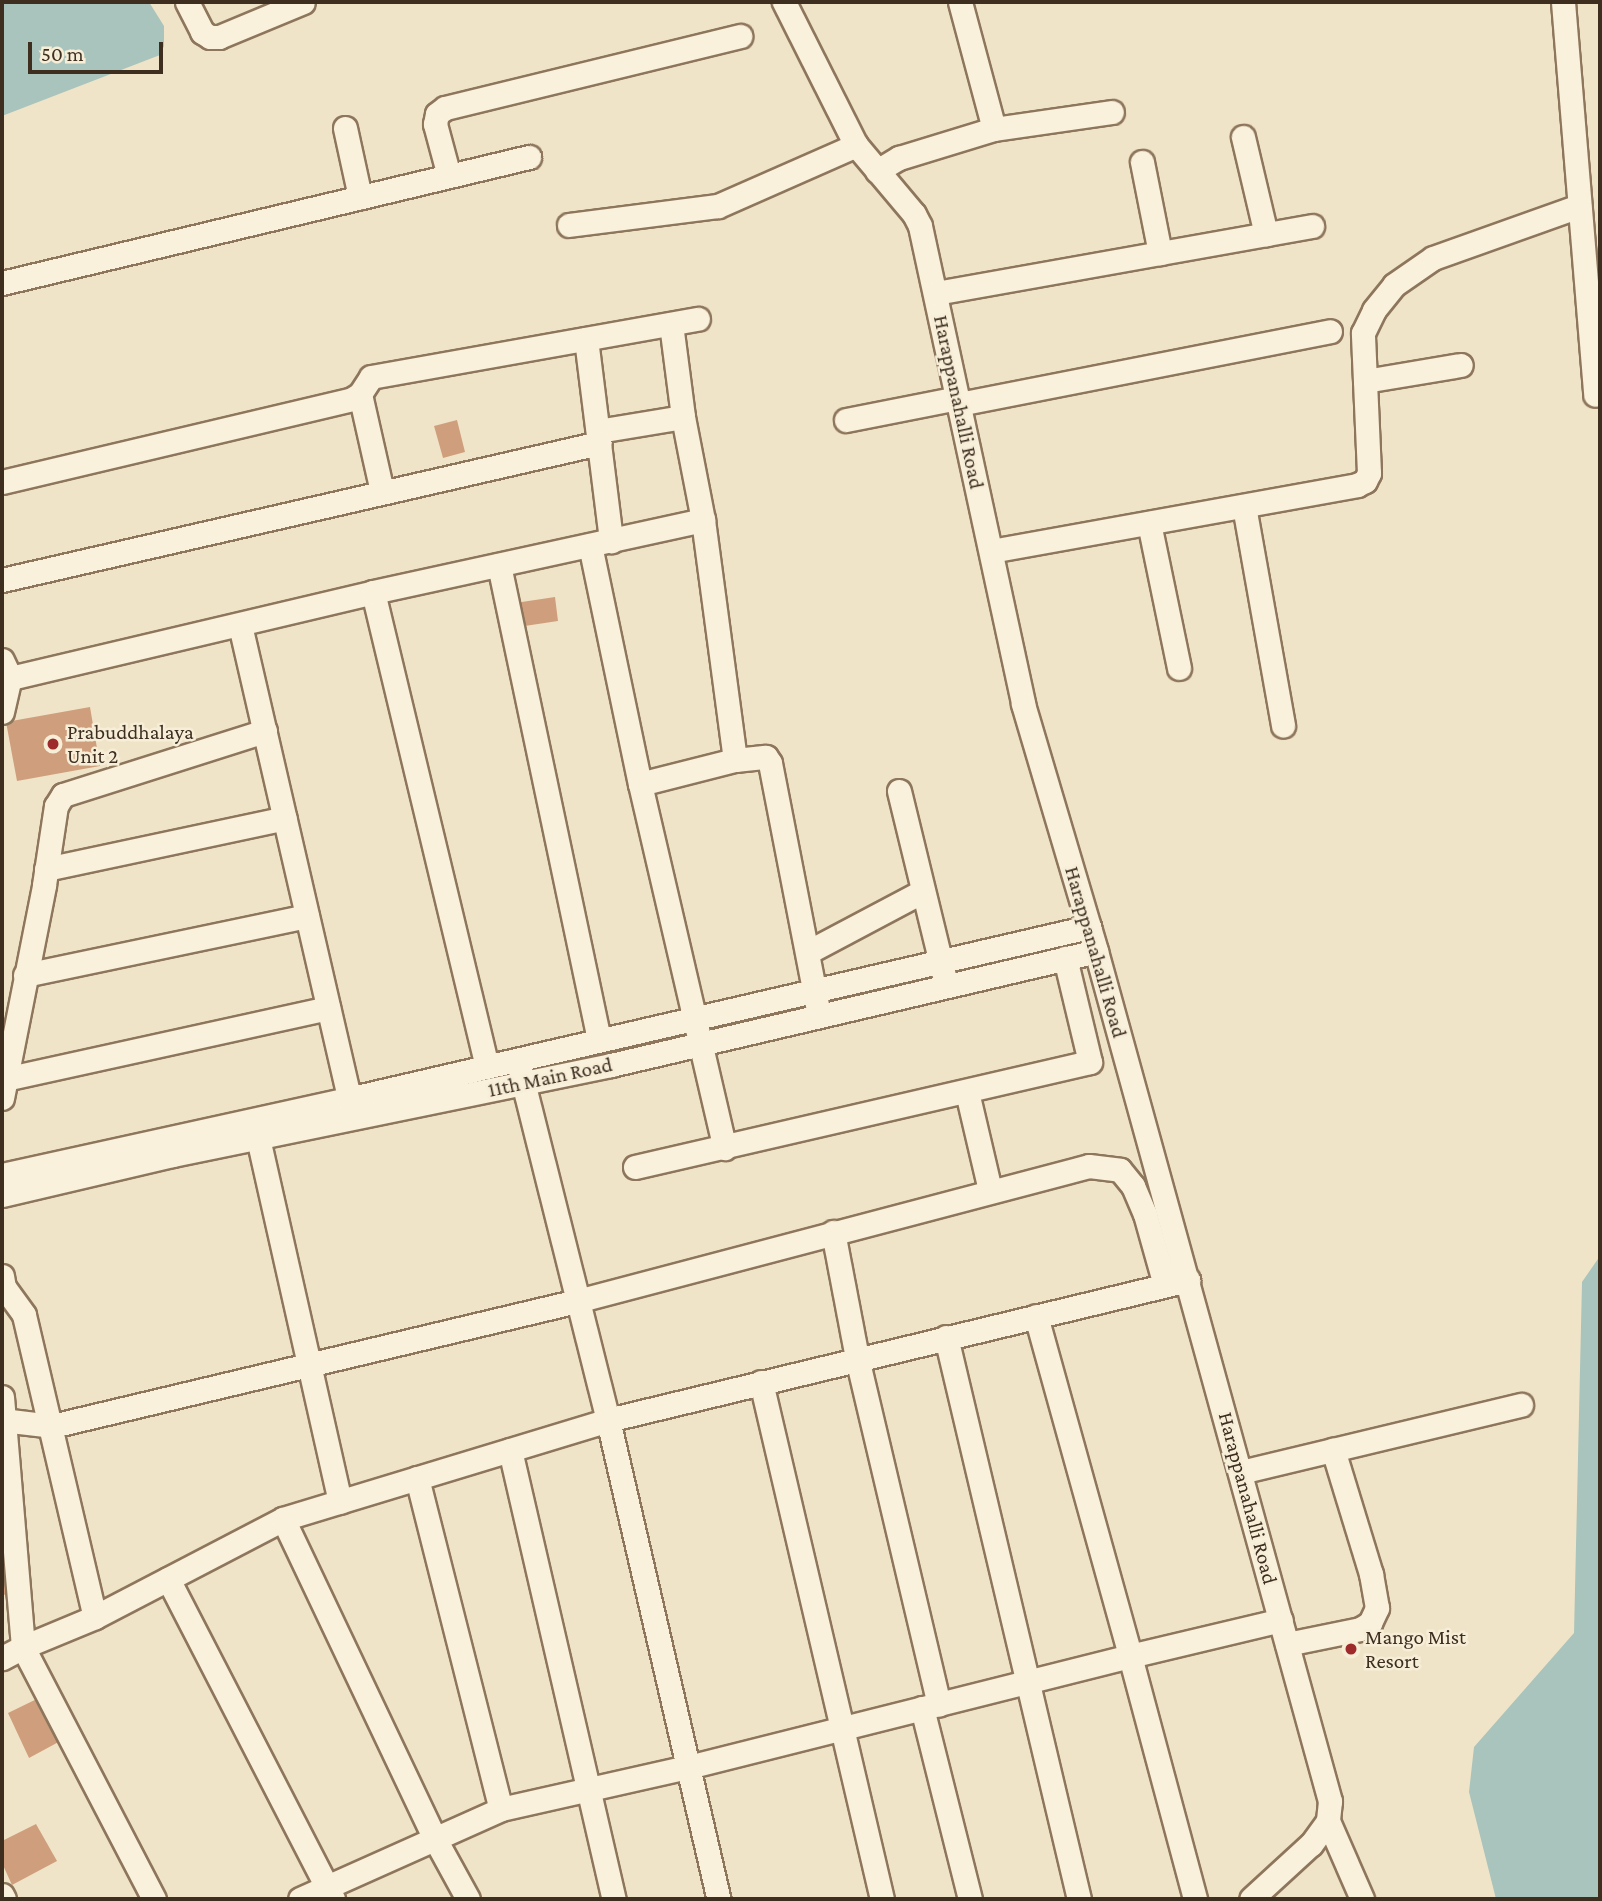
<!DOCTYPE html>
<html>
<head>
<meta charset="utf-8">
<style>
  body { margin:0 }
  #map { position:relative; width:1602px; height:1901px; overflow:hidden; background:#f0e4c8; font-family:"Crimson Pro",serif }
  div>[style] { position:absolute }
  .water>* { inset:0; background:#a9c4bc }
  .building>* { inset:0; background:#cf9f7d }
  .roads { filter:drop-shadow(2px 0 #8d765c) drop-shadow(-2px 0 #8d765c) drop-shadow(0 2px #8d765c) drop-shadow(0 -2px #8d765c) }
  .minor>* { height:23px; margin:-11.5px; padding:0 11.5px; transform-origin:11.5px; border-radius:11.5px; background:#faf1dc }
  .dots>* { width:19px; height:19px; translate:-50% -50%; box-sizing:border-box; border:4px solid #f7eed8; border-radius:50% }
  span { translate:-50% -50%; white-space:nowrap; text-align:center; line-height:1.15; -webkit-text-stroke:5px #f7eed8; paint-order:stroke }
  .street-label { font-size:21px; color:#3d2e20 }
  .poi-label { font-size:21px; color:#3d2e20 }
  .left { translate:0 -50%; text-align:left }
  .frame { position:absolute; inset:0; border:4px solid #3d2e20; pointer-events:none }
  .scale { position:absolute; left:28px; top:42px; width:135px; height:32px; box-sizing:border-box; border:4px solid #3d2e20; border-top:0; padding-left:9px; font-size:21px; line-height:24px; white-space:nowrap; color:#3d2e20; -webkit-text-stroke:5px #f7eed8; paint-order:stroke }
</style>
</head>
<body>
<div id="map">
  <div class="water">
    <i style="clip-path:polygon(2px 2px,149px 2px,164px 26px,164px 46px,160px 55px,2px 116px)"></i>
    <i style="clip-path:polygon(1600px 1256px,1600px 1899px,1496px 1899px,1469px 1792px,1474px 1747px,1574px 1633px,1582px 1282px)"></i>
  </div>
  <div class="building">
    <i style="clip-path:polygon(457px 420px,465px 452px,443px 458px,434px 426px)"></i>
    <i style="clip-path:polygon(555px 597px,558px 621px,518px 627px,515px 603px)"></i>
    <i style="clip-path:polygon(90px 707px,100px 766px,17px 781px,6px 722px)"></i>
    <i style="clip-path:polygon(2px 1567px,10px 1592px,2px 1596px)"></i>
    <i style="clip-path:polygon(45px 1695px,66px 1738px,29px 1758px,8px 1713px)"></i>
    <i style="clip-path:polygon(36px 1824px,57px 1861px,12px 1885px,2px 1863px,2px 1841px)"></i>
  </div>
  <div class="roads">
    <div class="minor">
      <i style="left:187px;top:2px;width:34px;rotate:63deg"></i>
      <i style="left:202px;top:32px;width:9px;rotate:32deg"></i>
      <i style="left:210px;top:37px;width:9px"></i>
      <i style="left:219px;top:37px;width:91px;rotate:-22.6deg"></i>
      <i style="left:784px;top:2px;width:160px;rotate:63.3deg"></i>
      <i style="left:856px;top:145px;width:90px;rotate:50deg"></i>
      <i style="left:914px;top:214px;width:13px;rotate:63deg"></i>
      <i style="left:920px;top:226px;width:489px;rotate:77.8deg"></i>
      <i style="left:1023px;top:704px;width:258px;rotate:73.5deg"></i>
      <i style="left:1096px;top:951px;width:882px;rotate:74.61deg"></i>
      <i style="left:1330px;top:1801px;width:20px;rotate:96deg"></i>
      <i style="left:1328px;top:1821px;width:29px;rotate:126deg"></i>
      <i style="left:1311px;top:1844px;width:81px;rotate:137.5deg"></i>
      <i style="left:960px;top:2px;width:131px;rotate:75deg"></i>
      <i style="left:1563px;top:2px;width:394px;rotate:85.3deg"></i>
      <i style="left:345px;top:128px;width:71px;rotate:77.7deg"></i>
      <i style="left:1243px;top:137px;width:100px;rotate:76.7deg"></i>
      <i style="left:1142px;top:162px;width:93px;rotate:78.8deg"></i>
      <i style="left:877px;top:171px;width:26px;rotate:-31deg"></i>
      <i style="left:899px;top:158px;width:99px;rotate:-17deg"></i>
      <i style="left:994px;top:129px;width:119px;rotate:-8.2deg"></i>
      <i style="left:449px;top:176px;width:54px;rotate:-105.1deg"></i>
      <i style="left:435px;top:124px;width:10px;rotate:-79deg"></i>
      <i style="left:437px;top:114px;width:10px;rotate:-37deg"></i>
      <i style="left:445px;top:108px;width:304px;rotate:-13.7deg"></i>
      <i style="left:569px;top:225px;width:150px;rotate:-7.3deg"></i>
      <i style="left:718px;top:206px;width:151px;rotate:-23.8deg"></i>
      <i style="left:2px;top:283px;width:542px;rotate:-13.45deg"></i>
      <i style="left:936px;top:293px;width:382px;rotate:-10.1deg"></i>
      <i style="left:671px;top:324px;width:94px;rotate:82.6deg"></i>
      <i style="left:683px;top:417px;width:105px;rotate:79deg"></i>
      <i style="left:703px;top:520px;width:242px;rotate:82.4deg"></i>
      <i style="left:586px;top:339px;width:204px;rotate:82.9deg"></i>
      <i style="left:1365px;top:381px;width:97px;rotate:-9.5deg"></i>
      <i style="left:360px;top:394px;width:100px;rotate:77.3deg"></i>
      <i style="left:959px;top:404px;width:378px;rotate:-11.1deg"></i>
      <i style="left:846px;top:420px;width:114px;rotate:-11.1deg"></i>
      <i style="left:598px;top:431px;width:86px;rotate:-9.4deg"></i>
      <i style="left:2px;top:482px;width:360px;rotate:-13.3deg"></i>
      <i style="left:352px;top:399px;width:9px;rotate:-32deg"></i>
      <i style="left:360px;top:394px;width:20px;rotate:-57deg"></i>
      <i style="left:371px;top:377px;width:332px;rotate:-10.1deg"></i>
      <i style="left:1244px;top:506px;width:223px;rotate:79.9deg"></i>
      <i style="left:1149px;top:523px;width:148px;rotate:78.3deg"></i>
      <i style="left:590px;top:545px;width:244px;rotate:78.2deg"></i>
      <i style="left:640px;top:784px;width:374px;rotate:76.9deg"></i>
      <i style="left:991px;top:551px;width:372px;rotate:-10.2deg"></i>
      <i style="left:1357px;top:485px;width:9px;rotate:-27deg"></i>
      <i style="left:1365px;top:481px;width:9px;rotate:-63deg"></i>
      <i style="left:1369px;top:473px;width:140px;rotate:-92.5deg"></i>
      <i style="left:1363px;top:333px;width:25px;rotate:-64deg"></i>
      <i style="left:1374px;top:310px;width:32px;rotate:-51deg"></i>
      <i style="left:1394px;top:285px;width:47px;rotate:-34.7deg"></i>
      <i style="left:1433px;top:258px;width:155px;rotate:-19.6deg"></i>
      <i style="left:499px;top:565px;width:485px;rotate:78.1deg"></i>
      <i style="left:2px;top:580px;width:613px;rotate:-12.92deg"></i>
      <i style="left:373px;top:592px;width:488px;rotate:76.5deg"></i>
      <i style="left:240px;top:625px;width:500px;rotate:77deg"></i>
      <i style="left:2px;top:660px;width:19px;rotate:65deg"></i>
      <i style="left:10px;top:677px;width:36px;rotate:103deg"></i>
      <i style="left:2px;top:680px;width:381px;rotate:-13.3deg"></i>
      <i style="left:373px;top:592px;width:338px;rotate:-12.3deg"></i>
      <i style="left:640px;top:784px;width:98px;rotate:-14.2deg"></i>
      <i style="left:735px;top:760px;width:31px;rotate:-6deg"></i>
      <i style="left:766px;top:757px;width:7px;rotate:56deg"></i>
      <i style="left:770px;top:763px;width:247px;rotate:79deg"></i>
      <i style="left:899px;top:791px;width:189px;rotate:76.3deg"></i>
      <i style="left:46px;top:869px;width:244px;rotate:-12deg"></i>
      <i style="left:808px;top:952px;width:130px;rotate:-27.9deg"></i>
      <i style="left:25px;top:975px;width:288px;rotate:-11.8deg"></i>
      <i style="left:520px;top:1070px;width:361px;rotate:75.9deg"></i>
      <i style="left:608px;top:1420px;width:492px;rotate:77deg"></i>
      <i style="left:5px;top:1079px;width:331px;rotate:-12.4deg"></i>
      <i style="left:967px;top:1092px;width:101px;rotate:76.8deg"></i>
      <i style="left:2px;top:1098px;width:217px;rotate:-78.8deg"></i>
      <i style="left:44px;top:885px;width:80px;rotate:-81.4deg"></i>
      <i style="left:56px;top:806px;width:13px;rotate:-58deg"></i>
      <i style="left:63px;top:795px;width:212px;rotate:-17.6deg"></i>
      <i style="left:258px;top:1138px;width:373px;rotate:77.3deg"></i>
      <i style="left:635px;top:1167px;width:467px;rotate:-13deg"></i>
      <i style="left:1090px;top:1062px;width:107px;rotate:-103.5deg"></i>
      <i style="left:2px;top:1175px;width:354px;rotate:-12.4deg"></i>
      <i style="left:348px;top:1099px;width:761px;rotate:-13.07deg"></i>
      <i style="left:2px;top:1195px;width:176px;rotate:-13.2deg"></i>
      <i style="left:173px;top:1155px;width:447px;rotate:-11.6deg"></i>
      <i style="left:611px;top:1065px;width:498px;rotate:-13.2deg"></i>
      <i style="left:833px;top:1232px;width:128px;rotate:79.2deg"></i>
      <i style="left:857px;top:1358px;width:356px;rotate:76.7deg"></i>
      <i style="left:2px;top:1276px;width:11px;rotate:80deg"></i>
      <i style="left:4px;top:1287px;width:34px;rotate:54deg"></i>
      <i style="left:24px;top:1315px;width:310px;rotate:76.8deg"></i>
      <i style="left:1036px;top:1316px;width:353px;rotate:74.5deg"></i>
      <i style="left:1130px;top:1656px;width:155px;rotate:-13.4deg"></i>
      <i style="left:946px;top:1337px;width:578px;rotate:76.69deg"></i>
      <i style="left:761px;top:1382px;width:531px;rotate:76.83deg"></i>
      <i style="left:2px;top:1397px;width:251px;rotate:85.2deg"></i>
      <i style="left:23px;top:1647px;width:24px;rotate:152deg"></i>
      <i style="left:2px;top:1420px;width:50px;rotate:6.8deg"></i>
      <i style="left:52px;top:1426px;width:540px;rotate:-13.39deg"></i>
      <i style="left:577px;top:1301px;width:529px;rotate:-14.77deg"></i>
      <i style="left:1089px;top:1166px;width:31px;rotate:7deg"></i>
      <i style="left:1120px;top:1170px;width:21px;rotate:51deg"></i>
      <i style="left:1133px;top:1186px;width:30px;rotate:67deg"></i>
      <i style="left:1145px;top:1214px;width:74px;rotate:74.3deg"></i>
      <i style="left:510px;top:1450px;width:461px;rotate:77deg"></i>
      <i style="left:1241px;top:1472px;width:288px;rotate:-13.5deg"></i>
      <i style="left:417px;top:1478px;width:341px;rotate:75.8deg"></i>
      <i style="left:283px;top:1519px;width:354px;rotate:64.6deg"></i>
      <i style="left:435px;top:1839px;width:68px;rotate:61.2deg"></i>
      <i style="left:168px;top:1579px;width:360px;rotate:62.7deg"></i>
      <i style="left:1287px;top:1644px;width:75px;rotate:-11.6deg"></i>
      <i style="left:1360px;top:1629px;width:12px;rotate:-31deg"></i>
      <i style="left:1370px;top:1623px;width:17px;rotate:-65deg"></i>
      <i style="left:1377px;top:1608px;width:35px;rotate:-100deg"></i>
      <i style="left:1371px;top:1574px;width:130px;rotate:-107deg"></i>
      <i style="left:922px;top:1708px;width:197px;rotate:75.9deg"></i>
      <i style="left:1328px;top:1821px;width:85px;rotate:66.4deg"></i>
      <i style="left:2px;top:1895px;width:4px;rotate:63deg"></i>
      <i style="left:154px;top:1899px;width:284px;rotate:-117.5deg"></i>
      <i style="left:23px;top:1647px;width:78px;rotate:-22.6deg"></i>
      <i style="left:95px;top:1617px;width:212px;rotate:-27.5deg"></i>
      <i style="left:283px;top:1519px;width:340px;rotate:-16.9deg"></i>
      <i style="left:608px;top:1420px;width:597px;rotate:-13.57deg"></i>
      <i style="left:300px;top:1899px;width:220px;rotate:-24.1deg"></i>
      <i style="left:501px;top:1809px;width:192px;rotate:-12.7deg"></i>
      <i style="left:688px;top:1767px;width:456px;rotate:-14.1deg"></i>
      <i style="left:1130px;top:1656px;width:252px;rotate:75deg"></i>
    </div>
  </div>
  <div class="dots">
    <i style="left:53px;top:744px;background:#9e2a2b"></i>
    <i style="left:1351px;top:1649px;background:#9e2a2b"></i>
  </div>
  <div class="street-label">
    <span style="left:959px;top:402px;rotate:78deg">Harappanahalli Road</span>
    <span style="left:1096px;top:952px;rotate:74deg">Harappanahalli Road</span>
    <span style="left:550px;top:1077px;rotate:-12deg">11th Main Road</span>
    <span style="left:1248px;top:1498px;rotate:75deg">Harappanahalli Road</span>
  </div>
  <div class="poi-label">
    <span class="left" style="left:67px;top:744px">Prabuddhalaya<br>Unit 2</span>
    <span class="left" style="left:1365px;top:1649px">Mango Mist<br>Resort</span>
  </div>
  <div class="frame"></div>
  <div class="scale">50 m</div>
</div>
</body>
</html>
